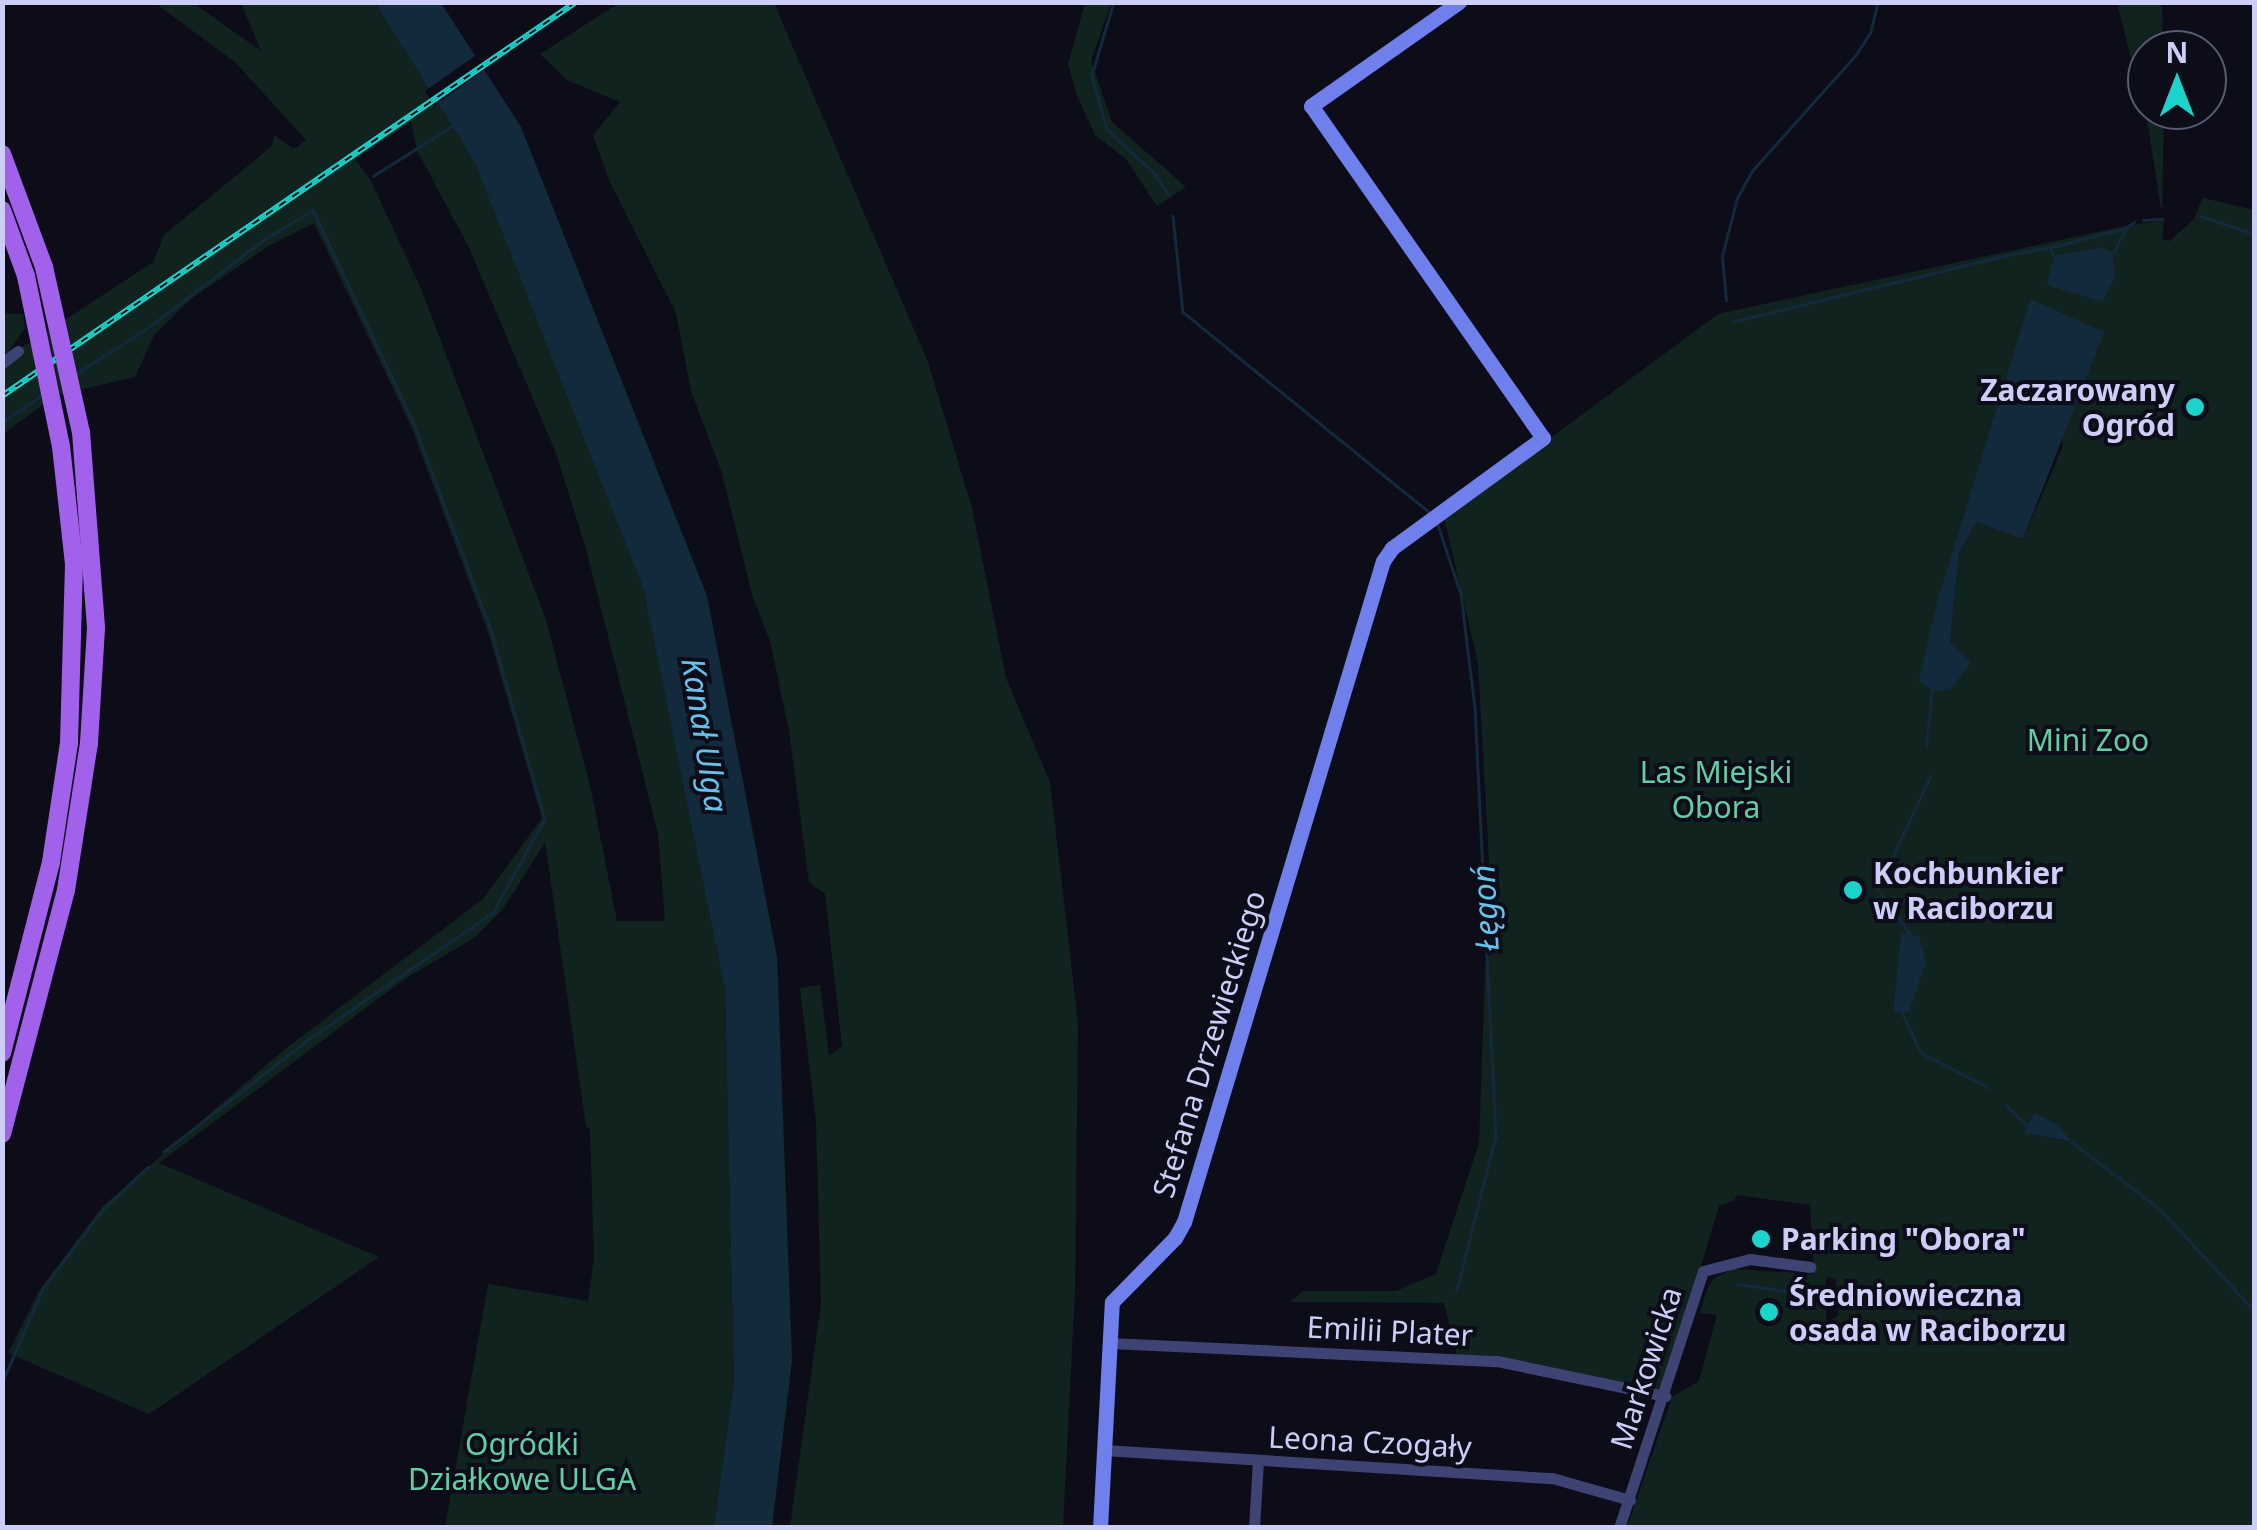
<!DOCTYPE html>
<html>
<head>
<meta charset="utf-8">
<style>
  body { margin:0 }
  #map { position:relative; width:2257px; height:1530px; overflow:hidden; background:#0d0d1a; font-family:"Noto Sans",sans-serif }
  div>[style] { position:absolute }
  .green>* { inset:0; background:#11231f }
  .water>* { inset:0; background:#132a3d }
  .pier>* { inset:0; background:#0d0d1a }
  .stream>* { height:2.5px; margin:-1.25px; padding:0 1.25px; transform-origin:1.25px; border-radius:1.25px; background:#132a3d }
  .street>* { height:11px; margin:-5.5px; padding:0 5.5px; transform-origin:5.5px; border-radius:5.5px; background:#3d4373 }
  .secondary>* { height:15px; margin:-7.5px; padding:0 7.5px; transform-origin:7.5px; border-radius:7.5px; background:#6f7fec }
  .primary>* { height:18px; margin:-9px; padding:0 9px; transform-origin:9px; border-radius:9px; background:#a261eb }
  .rail>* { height:6px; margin-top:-3px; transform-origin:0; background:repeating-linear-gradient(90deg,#0d0d1a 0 8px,#1bd5cc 0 16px); box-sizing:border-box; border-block:2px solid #1bd5cc }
  .primary-bridge>* { height:18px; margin:-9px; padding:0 9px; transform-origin:9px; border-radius:9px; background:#a261eb }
  .dots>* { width:28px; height:28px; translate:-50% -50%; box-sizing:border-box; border:5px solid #0d0d1a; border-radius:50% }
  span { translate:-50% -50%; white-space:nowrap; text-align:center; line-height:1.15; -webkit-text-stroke:8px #0d0d1a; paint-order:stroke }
  .poi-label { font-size:30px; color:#cccef8; font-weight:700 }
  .right { translate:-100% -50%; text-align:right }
  .left { translate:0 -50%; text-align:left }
  .park-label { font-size:30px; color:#63cea3 }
  .street-label { font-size:30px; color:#cccef8 }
  .water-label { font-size:32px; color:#67c2eb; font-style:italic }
  .frame { position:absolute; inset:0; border:5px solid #cccef8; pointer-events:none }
  .north { position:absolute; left:2127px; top:30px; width:100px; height:100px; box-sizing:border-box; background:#0d0d1a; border:2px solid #595a73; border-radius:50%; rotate:0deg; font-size:28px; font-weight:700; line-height:40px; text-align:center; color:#cccef8 }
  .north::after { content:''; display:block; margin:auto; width:35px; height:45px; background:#1bd5cc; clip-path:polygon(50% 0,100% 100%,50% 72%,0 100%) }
</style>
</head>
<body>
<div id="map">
  <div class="green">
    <i style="clip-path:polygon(evenodd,155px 3px,193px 3px,261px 51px,241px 3px,375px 3px,474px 161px,643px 588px,725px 990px,734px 1382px,714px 1527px,445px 1527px,488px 1284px,588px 1301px,594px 1258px,590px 1130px,586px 1126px,545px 842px,503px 909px,474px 938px,403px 980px,159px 1163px,379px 1257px,149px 1414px,8px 1353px,39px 1291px,102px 1207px,285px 1049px,483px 899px,542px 818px,488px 632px,411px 426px,314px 223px,270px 245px,192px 298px,154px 335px,135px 377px,56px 395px,3px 434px,2px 313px,23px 314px,25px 328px,8px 352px,30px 343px,153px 262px,164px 235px,272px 146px,274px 135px,294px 149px,306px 140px,235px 62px,155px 3px,411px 122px,417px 150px,469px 248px,556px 453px,586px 549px,658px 834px,665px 921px,617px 921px,590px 785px,545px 617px,422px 291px,370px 179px,355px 159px,411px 122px)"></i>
    <i style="clip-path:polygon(619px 3px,774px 3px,928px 362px,972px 508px,1006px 678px,1050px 782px,1078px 1023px,1075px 1290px,1063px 1527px,790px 1527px,821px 1303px,816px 1121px,800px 988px,820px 985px,829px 1056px,842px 1046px,825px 894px,809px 882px,789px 731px,770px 641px,753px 598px,722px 473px,691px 391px,676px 313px,609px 180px,593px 135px,620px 102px,567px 80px,540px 54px)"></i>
    <i style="clip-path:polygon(1085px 3px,1111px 3px,1091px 61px,1112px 122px,1186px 187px,1157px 206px,1126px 159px,1095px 135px,1076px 93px,1068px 64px)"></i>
    <i style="clip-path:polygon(2117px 3px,2162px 3px,2163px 50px,2147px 50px,2147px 110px,2164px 110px,2162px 214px,2148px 126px)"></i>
    <i style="clip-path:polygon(evenodd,2203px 198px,2254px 210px,2254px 1527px,1627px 1527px,1672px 1397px,1699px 1381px,1717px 1315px,1700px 1313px,1707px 1289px,1714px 1278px,1733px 1269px,1814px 1274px,1810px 1205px,1737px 1195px,1734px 1201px,1719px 1206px,1663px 1392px,1457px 1355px,1444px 1303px,1290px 1302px,1303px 1291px,1396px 1291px,1436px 1274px,1479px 1143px,1489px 859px,1478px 664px,1444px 517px,1718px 314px,2130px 225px,2164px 221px,2162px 239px,2170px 241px,2193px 220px,2203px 198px,2030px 299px,2063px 446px,2023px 539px,1976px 522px,1959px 555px,1950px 642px,1931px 632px,1938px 599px,2030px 299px,2203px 198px,1901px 934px,1926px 962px,1893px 1011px,1901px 934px,2203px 198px,2034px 1113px,2059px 1126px,2070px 1142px,2024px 1133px,2034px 1113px,2203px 198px,1826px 1277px,1836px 1280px,1839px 1315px,1826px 1324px,1826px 1277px)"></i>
  </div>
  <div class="water">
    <i style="clip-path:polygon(375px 3px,441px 3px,521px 127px,707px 596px,777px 957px,792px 1360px,772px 1527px,714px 1527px,734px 1382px,725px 990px,643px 588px,474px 161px)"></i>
    <i style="clip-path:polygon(2102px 247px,2113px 253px,2115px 277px,2102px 302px,2047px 285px,2054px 256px)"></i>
    <i style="clip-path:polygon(2030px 299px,2104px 332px,2023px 539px,1976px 522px,1959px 554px,1950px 642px,1971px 662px,1950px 690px,1932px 691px,1919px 680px,1938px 599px)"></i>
    <i style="clip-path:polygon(1901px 933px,1919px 936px,1926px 962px,1909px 1012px,1893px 1012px)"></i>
    <i style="clip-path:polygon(2034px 1112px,2059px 1126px,2072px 1142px,2024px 1133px)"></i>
  </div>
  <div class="pier">
    <i style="clip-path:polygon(479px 53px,489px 67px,434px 106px,425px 91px)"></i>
  </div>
  <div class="stream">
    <i style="left:1114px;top:2px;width:77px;rotate:106.6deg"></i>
    <i style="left:1092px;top:76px;width:55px;rotate:74.2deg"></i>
    <i style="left:1107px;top:129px;width:66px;rotate:43.2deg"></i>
    <i style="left:1155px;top:174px;width:24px;rotate:57deg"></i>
    <i style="left:373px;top:176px;width:93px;rotate:-32.3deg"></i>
    <i style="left:1173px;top:216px;width:97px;rotate:84.1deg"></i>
    <i style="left:1183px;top:312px;width:316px;rotate:39.1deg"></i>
    <i style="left:2201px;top:216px;width:56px;rotate:18.8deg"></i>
    <i style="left:2143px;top:220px;width:19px;rotate:-3deg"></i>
    <i style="left:2052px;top:247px;width:76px;rotate:-14.4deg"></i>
    <i style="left:2126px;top:228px;width:10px;rotate:-37deg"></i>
    <i style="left:2113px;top:253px;width:27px;rotate:-62deg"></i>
    <i style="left:1726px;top:301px;width:45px;rotate:-95.1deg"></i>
    <i style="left:1722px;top:256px;width:60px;rotate:-75.5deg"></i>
    <i style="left:1737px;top:198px;width:31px;rotate:-61deg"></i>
    <i style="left:1752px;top:171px;width:154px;rotate:-48.2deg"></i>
    <i style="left:1855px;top:56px;width:27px;rotate:-57deg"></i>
    <i style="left:1870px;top:33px;width:32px;rotate:-76deg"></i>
    <i style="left:1735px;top:321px;width:281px;rotate:-13.6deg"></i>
    <i style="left:2008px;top:255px;width:43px;rotate:-10.8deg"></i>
    <i style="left:2050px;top:247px;width:10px;rotate:66deg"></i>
    <i style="left:74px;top:375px;width:89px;rotate:-32.6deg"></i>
    <i style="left:149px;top:327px;width:143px;rotate:-37.3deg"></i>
    <i style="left:263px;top:240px;width:58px;rotate:-31deg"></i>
    <i style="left:313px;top:210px;width:237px;rotate:64.7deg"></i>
    <i style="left:414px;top:424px;width:220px;rotate:69.5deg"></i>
    <i style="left:491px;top:630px;width:197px;rotate:74.1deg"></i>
    <i style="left:545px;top:819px;width:107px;rotate:119deg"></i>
    <i style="left:493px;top:913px;width:221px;rotate:145.5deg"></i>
    <i style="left:311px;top:1038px;width:186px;rotate:142.2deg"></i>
    <i style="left:2px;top:422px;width:48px;rotate:-34deg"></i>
    <i style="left:1438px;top:525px;width:73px;rotate:71.6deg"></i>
    <i style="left:1461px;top:594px;width:115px;rotate:83deg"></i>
    <i style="left:1475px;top:708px;width:429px;rotate:87.2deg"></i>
    <i style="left:1496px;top:1136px;width:159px;rotate:104.2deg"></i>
    <i style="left:1926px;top:746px;width:55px;rotate:-83.8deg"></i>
    <i style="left:1877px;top:890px;width:125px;rotate:-64.9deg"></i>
    <i style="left:1882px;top:894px;width:49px;rotate:55deg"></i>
    <i style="left:1902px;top:1012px;width:45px;rotate:65.1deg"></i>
    <i style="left:1921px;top:1053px;width:77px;rotate:26.9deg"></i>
    <i style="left:2006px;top:1105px;width:30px;rotate:45deg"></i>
    <i style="left:2072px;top:1142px;width:111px;rotate:37.3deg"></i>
    <i style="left:2160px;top:1209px;width:138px;rotate:47.1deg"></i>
    <i style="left:1737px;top:1284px;width:64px;rotate:8.1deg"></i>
    <i style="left:2px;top:1382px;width:103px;rotate:-66.4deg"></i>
    <i style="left:43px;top:1288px;width:101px;rotate:-52.7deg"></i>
    <i style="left:104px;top:1208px;width:60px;rotate:-43deg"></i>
  </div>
  <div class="street">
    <i style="left:2px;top:363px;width:20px;rotate:-37deg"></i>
    <i style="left:1110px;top:1343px;width:387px;rotate:2.7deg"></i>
    <i style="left:1497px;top:1361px;width:172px;rotate:11.8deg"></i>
    <i style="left:1104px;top:1450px;width:449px;rotate:3.6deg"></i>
    <i style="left:1552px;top:1478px;width:81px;rotate:15.8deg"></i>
    <i style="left:1254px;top:1528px;width:68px;rotate:-86.6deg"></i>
    <i style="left:1619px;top:1528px;width:270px;rotate:-71.9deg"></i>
    <i style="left:1703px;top:1271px;width:49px;rotate:-14.3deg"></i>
    <i style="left:1750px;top:1259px;width:61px;rotate:7.6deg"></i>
  </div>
  <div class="secondary">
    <i style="left:1100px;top:1528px;width:226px;rotate:-87deg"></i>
    <i style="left:1112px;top:1302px;width:90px;rotate:-45.5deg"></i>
    <i style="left:1175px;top:1238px;width:18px;rotate:-61deg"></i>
    <i style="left:1184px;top:1222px;width:690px;rotate:-73.25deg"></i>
    <i style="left:1383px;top:561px;width:16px;rotate:-55deg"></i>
    <i style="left:1392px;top:548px;width:187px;rotate:-36.1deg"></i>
    <i style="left:1543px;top:438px;width:405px;rotate:-124.9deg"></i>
    <i style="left:1311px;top:106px;width:181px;rotate:-35.1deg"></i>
  </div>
  <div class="primary">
    <i style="left:2px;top:154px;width:121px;rotate:69.6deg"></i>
    <i style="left:2px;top:210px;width:70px;rotate:70deg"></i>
    <i style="left:2px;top:1053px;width:197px;rotate:-75.6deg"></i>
    <i style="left:51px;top:862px;width:120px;rotate:-81.4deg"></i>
    <i style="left:69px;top:743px;width:179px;rotate:-88.4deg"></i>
    <i style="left:74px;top:564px;width:118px;rotate:-96.3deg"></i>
    <i style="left:2px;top:1134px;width:252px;rotate:-75.3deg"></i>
    <i style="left:66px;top:890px;width:149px;rotate:-81.1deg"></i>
    <i style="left:89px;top:743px;width:116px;rotate:-86.5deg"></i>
    <i style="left:96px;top:627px;width:195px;rotate:-94.4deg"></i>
  </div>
  <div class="rail">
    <i style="left:2px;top:396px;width:696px;rotate:-34.47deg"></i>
  </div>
  <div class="primary-bridge">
    <i style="left:44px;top:267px;width:170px;rotate:77.4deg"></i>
    <i style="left:26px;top:276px;width:175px;rotate:78.4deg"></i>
  </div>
  <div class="dots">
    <i style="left:2195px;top:407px;background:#1bd5cc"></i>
    <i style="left:1853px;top:890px;background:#1bd5cc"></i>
    <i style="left:1761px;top:1239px;background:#1bd5cc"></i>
    <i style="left:1769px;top:1312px;background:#1bd5cc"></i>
  </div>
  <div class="poi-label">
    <span class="right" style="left:2175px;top:407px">Zaczarowany<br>Ogród</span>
    <span class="left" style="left:1873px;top:890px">Kochbunkier<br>w Raciborzu</span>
    <span class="left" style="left:1781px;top:1239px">Parking "Obora"</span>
    <span class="left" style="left:1789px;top:1312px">Średniowieczna<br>osada w Raciborzu</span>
  </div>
  <div class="park-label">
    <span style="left:2088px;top:740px">Mini Zoo</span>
    <span style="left:1716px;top:789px">Las Miejski<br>Obora</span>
    <span style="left:522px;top:1461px">Ogródki<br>Działkowe ULGA</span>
  </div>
  <div class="street-label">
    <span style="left:1209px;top:1044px;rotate:-73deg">Stefana Drzewieckiego</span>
    <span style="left:1390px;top:1331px;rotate:3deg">Emilii Plater</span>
    <span style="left:1646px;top:1368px;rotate:-72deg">Markowicka</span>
    <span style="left:1370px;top:1442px;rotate:3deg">Leona Czogały</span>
  </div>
  <div class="water-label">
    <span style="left:705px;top:735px;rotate:81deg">Kanał Ulga</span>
    <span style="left:1485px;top:908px;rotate:-93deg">Łęgoń</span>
  </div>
  <div class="frame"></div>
  <div class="north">N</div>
</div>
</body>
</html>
